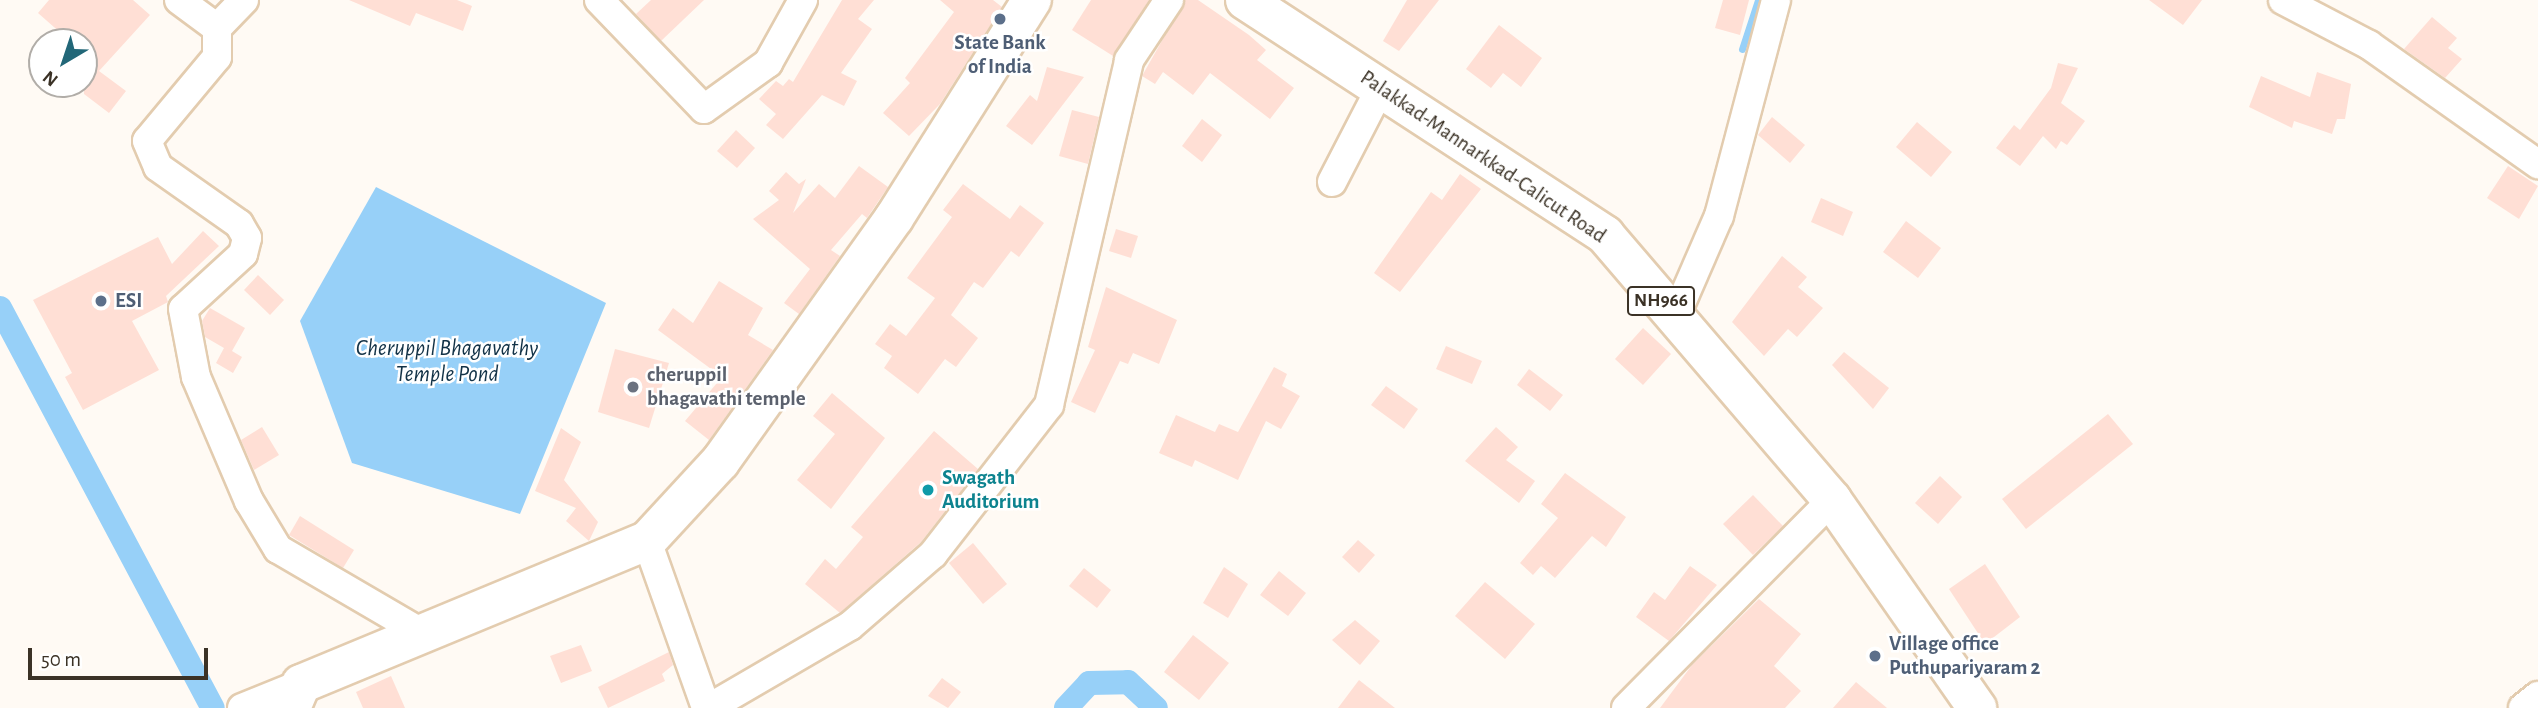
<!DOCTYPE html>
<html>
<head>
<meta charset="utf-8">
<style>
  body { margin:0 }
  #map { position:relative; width:2538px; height:708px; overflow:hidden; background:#fffaf4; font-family:"Alegreya Sans",sans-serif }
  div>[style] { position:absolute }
  .water>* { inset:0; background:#97d0f8 }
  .stream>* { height:7px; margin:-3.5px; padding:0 3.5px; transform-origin:3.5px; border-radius:3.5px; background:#97d0f8 }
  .canal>* { height:24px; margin:-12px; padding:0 12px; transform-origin:12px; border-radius:12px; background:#97d0f8 }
  .building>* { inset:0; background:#ffdfd5 }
  .roads { filter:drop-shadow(2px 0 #e3ccaf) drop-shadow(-2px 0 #e3ccaf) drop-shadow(0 2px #e3ccaf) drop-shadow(0 -2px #e3ccaf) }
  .street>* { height:28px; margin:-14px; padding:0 14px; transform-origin:14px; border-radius:14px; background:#fff }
  .secondary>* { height:38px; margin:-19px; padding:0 19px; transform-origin:19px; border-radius:19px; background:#fff }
  .highway>* { height:38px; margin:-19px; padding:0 19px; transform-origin:19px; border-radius:19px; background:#fff }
  .dots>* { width:19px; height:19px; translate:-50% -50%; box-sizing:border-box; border:4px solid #fff; border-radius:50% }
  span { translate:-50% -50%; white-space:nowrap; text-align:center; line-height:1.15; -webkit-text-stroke:5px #fff; paint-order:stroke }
  .shield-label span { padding:2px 5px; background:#fff; border:2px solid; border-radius:5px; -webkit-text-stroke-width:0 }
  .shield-label { font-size:19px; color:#3b3226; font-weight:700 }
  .service-label { font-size:21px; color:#4e5e75; font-weight:700 }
  .left { translate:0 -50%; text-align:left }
  .street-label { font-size:21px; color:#3b3226 }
  .worship-label { font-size:21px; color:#5b616d; font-weight:700 }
  .culture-label { font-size:21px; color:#0d838f; font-weight:700 }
  .water-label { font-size:23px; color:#123247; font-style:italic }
  .north { position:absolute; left:28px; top:28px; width:70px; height:70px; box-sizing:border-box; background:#fff; border:2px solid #b1ada8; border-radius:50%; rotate:219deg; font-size:19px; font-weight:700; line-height:28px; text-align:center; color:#3b3226 }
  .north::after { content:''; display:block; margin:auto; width:24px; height:32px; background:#226778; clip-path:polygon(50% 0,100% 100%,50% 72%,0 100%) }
  .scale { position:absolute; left:28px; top:648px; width:180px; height:32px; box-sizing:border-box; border:4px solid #3b3226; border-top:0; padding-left:9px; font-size:21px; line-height:24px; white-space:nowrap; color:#3b3226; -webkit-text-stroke:5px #fff; paint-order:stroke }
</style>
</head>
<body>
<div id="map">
  <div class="water">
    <i style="clip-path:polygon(376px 187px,606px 303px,520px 514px,352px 463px,300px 321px)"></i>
  </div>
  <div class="stream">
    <i style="left:1742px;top:49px;width:52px;rotate:-71.9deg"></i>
  </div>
  <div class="canal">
    <i style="left:0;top:308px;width:453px;rotate:62deg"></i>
    <i style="left:1066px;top:708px;width:34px;rotate:-47deg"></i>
    <i style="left:1089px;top:683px;width:39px;rotate:-1deg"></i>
    <i style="left:1128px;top:682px;width:38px;rotate:43deg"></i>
  </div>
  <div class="building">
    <i style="clip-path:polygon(49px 0,133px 0,150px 15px,99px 71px,126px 91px,109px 113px,84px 94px,84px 42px,71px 42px,38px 13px)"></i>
    <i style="clip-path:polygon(349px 0,457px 0,472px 6px,463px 31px,416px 13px,410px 26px)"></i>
    <i style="clip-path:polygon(651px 0,704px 0,661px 41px,636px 14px)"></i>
    <i style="clip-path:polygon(842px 0,874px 0,858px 19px,872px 29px,841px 73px,857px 81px,844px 106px,822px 95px,783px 139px,766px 125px,776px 114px,759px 99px,776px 81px,783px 86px,789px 79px,793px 82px)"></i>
    <i style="clip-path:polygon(940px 0,993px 0,1002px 7px,940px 104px,909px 136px,883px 113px,910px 83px,905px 78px,954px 12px)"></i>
    <i style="clip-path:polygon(1091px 0,1149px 0,1113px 56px,1072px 30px)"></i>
    <i style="clip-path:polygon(1185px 0,1198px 0,1249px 35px,1266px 50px,1257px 60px,1294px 88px,1270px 119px,1210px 73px,1193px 95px,1163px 72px,1155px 84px,1142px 76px)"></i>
    <i style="clip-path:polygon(1407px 0,1439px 0,1399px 51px,1383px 41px)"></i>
    <i style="clip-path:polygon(1723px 0,1749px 0,1740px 35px,1715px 28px)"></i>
    <i style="clip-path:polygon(2149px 0,2202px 0,2183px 25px)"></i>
    <i style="clip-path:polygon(2432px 17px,2457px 38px,2448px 48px,2462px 59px,2445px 78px,2404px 49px)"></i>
    <i style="clip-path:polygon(1499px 25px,1542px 58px,1521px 87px,1503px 73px,1491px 88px,1466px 69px)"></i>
    <i style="clip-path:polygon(2058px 63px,2078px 68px,2061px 103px,2085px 121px,2067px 145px,2061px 141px,2056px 149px,2043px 136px,2020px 166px,1996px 148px,2014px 125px,2020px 130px,2051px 88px)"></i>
    <i style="clip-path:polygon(1047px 67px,1084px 77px,1032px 145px,1006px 126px,1030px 95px,1037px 101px)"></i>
    <i style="clip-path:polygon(2317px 72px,2351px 84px,2345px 119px,2337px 119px,2332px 134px,2294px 121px,2292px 128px,2249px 107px,2261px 76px,2310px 97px)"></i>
    <i style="clip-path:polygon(1072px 110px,1099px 117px,1088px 164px,1059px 156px)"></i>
    <i style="clip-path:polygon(1772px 117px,1805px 145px,1790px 163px,1758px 135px)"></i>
    <i style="clip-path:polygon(1202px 119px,1222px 135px,1202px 162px,1182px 146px)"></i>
    <i style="clip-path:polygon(1917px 122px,1952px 152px,1931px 177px,1896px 147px)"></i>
    <i style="clip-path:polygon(736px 130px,755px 148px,737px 168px,717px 151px)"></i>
    <i style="clip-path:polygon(859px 166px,888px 187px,867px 218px,862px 214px,831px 250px,840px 256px,799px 314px,784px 303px,810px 269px,753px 219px,779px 200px,769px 191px,786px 172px,799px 184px,806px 179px,793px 213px,819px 184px,835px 198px)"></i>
    <i style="clip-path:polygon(2508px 166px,2538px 186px,2519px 219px,2487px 198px)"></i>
    <i style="clip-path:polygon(1460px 174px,1481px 189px,1400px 292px,1374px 273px,1431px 192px,1442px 200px)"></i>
    <i style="clip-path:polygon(963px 184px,1010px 219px,1020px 205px,1044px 223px,1019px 257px,1011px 251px,983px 288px,974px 282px,951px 315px,978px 338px,956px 367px,945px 359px,918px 394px,884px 368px,892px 356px,875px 344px,890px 324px,906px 336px,935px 298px,907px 278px,952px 217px,943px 210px)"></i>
    <i style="clip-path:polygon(1821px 198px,1853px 212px,1843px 236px,1811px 222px)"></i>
    <i style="clip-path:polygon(1906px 221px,1941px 248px,1918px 278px,1883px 252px)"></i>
    <i style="clip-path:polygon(1116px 229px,1138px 236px,1131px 258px,1109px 251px)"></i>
    <i style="clip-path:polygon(203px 231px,219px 246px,166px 296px,168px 302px,132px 321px,159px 370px,83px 410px,65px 377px,72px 373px,33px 300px,158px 237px,172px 264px)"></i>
    <i style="clip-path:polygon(1782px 256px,1807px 277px,1798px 287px,1823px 308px,1797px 337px,1788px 329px,1764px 356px,1732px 322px)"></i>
    <i style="clip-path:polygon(258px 275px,284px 300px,270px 315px,244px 290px)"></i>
    <i style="clip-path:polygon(719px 281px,763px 308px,748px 335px,773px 350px,709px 440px,685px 421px,722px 377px,658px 330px,673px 308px,693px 323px)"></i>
    <i style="clip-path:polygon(1106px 287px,1177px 320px,1159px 364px,1133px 353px,1128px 364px,1120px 361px,1095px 413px,1071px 402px,1095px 350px,1088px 347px)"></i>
    <i style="clip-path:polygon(210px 308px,245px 328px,232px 351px,242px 357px,233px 373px,216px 363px,224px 348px,205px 337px,202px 321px)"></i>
    <i style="clip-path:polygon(1643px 328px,1671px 354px,1643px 385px,1615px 359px)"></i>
    <i style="clip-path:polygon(1446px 346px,1482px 361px,1472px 384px,1436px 369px)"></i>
    <i style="clip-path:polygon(615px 349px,669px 363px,649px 428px,598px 412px)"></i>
    <i style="clip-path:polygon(1844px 352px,1889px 388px,1873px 409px,1832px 365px)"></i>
    <i style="clip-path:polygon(1274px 367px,1287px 374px,1282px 386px,1300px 396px,1281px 429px,1266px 421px,1238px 480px,1195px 460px,1192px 467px,1159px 453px,1176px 415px,1215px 432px,1219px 424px,1238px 432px)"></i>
    <i style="clip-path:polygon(1529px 369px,1563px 395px,1550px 411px,1517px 385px)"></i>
    <i style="clip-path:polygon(1386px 386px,1418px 409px,1404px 429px,1371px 405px)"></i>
    <i style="clip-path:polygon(832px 393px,885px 438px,831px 509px,797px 480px,835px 434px,813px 416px)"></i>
    <i style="clip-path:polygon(2108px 414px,2133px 444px,2026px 529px,2002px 499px)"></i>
    <i style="clip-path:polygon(262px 427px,279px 455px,254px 470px,241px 440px)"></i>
    <i style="clip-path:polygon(1496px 427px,1518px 447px,1506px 460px,1535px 481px,1519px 503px,1465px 461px)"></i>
    <i style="clip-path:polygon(561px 428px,581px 442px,564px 480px,598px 522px,589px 541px,566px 521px,576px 508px,535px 491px)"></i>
    <i style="clip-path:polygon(934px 431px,978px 469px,921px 542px,840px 613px,805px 584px,825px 559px,836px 569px,863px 537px,851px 527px)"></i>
    <i style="clip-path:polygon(1565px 473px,1626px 517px,1606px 547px,1592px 536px,1555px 578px,1541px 566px,1533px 575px,1520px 563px,1558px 518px,1541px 504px)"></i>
    <i style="clip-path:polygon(1940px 476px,1962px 497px,1938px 524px,1915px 503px)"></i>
    <i style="clip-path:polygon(1753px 495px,1783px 526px,1753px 555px,1723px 524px)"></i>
    <i style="clip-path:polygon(300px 516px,354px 550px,343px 568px,289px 535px)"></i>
    <i style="clip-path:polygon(1358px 540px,1375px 555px,1359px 573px,1342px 557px)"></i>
    <i style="clip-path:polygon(973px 543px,1007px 584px,983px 604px,949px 563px)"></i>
    <i style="clip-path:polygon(1985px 564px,2020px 617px,1985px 644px,1949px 589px)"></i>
    <i style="clip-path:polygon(1690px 566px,1717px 585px,1669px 641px,1636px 617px,1654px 592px,1665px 600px)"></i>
    <i style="clip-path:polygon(1224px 567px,1248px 584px,1228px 618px,1203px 603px)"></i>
    <i style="clip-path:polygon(1084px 568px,1111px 590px,1097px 608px,1069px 586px)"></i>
    <i style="clip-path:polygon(1279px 571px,1306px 593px,1288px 616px,1260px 595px)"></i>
    <i style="clip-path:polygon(1485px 582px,1535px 624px,1505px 659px,1455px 616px)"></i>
    <i style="clip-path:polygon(1759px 599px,1801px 634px,1774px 666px,1801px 691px,1785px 708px,1660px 708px,1692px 665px)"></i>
    <i style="clip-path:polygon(1355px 620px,1380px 641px,1360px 665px,1332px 640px)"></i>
    <i style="clip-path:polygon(1193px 635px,1229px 663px,1199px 700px,1164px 672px)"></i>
    <i style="clip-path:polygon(581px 645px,592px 671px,561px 683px,550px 656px)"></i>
    <i style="clip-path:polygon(669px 652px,673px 665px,662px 674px,665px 681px,608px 708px,598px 687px)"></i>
    <i style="clip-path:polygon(391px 676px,405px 708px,363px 708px,356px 692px)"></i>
    <i style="clip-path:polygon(942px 678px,961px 692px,948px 708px,928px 696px)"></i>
    <i style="clip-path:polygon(1359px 680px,1395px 708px,1338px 708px)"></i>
    <i style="clip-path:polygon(1856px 682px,1887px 708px,1833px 708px)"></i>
  </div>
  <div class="roads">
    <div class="street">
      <i style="left:179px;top:0;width:47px;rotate:36.4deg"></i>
      <i style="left:244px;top:0;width:39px;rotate:134deg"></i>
      <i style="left:217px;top:28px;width:29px;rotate:90deg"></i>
      <i style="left:217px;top:57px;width:109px;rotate:129.8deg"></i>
      <i style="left:147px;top:141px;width:28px;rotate:67deg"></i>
      <i style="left:158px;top:167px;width:99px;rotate:35.1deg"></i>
      <i style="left:239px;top:224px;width:16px;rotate:60deg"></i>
      <i style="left:247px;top:238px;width:16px;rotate:104deg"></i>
      <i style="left:243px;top:254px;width:81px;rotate:137.5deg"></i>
      <i style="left:183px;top:309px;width:69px;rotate:79.2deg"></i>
      <i style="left:196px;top:377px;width:135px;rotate:66.9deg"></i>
      <i style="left:249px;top:501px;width:56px;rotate:58.9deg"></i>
      <i style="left:278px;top:549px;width:170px;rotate:30.3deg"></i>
      <i style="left:599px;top:0;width:151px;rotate:46.1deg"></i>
      <i style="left:704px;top:109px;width:79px;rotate:-35.7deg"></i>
      <i style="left:768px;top:63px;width:72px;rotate:-60.9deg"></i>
      <i style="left:2283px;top:0;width:97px;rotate:27.6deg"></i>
      <i style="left:2369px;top:45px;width:207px;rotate:35.2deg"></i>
      <i style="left:1332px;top:182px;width:105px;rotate:-62.7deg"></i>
      <i style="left:1675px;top:317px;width:110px;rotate:-66.5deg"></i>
      <i style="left:1719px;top:216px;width:223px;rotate:-75.2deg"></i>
      <i style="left:647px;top:541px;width:177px;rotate:70.5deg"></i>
      <i style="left:242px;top:708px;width:64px;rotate:-22.1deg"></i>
      <i style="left:709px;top:708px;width:163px;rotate:-30.2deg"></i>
      <i style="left:850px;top:626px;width:110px;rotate:-40.9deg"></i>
      <i style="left:933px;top:554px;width:189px;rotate:-52.1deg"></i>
      <i style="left:1049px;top:405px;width:354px;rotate:-76.9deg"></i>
      <i style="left:1129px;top:60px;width:72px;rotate:-56.3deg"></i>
      <i style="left:1626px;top:708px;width:293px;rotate:-45.3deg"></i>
      <i style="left:2523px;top:708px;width:19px;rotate:-39deg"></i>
    </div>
    <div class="secondary">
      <i style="left:291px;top:708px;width:26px;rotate:-67deg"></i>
      <i style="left:301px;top:684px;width:374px;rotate:-22.5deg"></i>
      <i style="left:647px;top:541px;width:108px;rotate:-47.3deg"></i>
      <i style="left:720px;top:462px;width:300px;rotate:-54.5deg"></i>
      <i style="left:894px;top:218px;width:258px;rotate:-57.7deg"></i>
    </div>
    <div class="highway">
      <i style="left:1245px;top:0;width:430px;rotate:33.1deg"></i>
      <i style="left:1605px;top:235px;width:349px;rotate:49.4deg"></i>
      <i style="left:1832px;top:500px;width:254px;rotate:55.1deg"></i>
    </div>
  </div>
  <div class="dots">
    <i style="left:1000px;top:19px;background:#5c6f8a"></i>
    <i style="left:101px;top:301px;background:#5c6f8a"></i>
    <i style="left:633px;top:387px;background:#6b7280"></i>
    <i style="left:928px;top:490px;background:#0f9aa8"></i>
    <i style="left:1875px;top:656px;background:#5c6f8a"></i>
  </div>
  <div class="shield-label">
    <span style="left:1661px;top:301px">NH966</span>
  </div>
  <div class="service-label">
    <span style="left:1000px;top:55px">State Bank<br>of India</span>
    <span class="left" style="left:115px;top:301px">ESI</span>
    <span class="left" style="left:1889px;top:656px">Village office<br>Puthupariyaram 2</span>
  </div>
  <div class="street-label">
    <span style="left:1483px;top:157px;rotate:34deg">Palakkad-Mannarkkad-Calicut Road</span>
  </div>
  <div class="worship-label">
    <span class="left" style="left:647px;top:387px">cheruppil<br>bhagavathi temple</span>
  </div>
  <div class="culture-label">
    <span class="left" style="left:942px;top:490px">Swagath<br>Auditorium</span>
  </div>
  <div class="water-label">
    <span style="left:447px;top:362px">Cheruppil Bhagavathy<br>Temple Pond</span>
  </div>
  <div class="north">N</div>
  <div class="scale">50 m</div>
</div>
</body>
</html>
